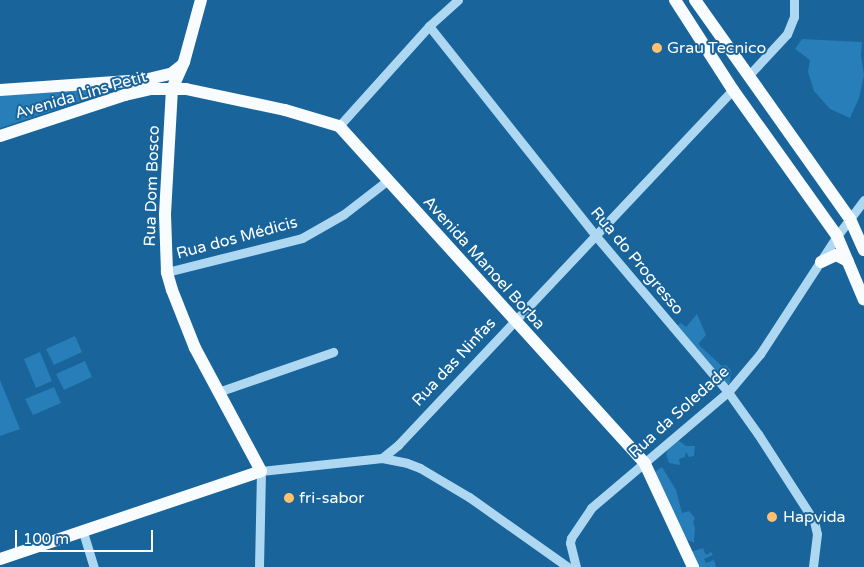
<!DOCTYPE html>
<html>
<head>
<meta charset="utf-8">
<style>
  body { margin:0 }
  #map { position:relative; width:864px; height:567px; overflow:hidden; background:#18649b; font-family:"Varela Round",sans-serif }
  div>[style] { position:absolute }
  .green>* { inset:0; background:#277eb8 }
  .minor>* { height:9px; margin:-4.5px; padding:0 4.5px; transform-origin:4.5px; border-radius:4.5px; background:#aed7f2 }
  .major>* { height:12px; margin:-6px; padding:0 6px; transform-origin:6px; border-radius:6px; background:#f9fcff }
  .dots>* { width:14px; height:14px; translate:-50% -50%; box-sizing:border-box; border:2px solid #18649b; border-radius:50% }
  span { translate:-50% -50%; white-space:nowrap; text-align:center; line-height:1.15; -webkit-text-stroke:4px #18649b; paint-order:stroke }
  .poi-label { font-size:16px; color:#fff }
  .left { translate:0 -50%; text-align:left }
  .street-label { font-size:16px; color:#fff }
  .scale { position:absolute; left:15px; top:530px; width:138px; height:22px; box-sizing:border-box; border:2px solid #fff; border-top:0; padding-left:6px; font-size:15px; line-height:18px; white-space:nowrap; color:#fff; -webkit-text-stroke:4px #18649b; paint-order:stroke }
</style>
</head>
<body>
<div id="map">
  <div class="green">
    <i style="clip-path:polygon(802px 39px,862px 42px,861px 55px,864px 75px,859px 98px,850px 118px,830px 109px,814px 91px,808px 72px,810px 60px,795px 49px)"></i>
    <i style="clip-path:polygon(90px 90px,93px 92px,91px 98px,0 128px,0 95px)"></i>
    <i style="clip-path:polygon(697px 314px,706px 335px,699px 343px,700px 346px,722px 366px,726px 365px,731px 370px,730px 383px,726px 386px,676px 326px,681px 323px,686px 327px)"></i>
    <i style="clip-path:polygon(75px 336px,82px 352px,54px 365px,46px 349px)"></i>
    <i style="clip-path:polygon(40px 352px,52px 381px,36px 388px,24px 359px)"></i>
    <i style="clip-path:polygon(85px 361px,92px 377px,64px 390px,56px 374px)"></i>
    <i style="clip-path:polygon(0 380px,20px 429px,0 436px)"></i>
    <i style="clip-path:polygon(54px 387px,61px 403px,33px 415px,25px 399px)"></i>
    <i style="clip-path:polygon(678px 440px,686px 446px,695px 446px,694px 456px,689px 457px,686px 452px,685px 457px,679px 459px,680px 465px,669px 463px,666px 454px,669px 446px)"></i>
    <i style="clip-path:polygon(662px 467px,676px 490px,682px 513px,689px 511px,695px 518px,693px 522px,695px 528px,694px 543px,686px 539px,653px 473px)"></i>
    <i style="clip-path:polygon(703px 548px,706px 555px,711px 552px,713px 555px,704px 559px,706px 563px,714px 560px,716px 567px,694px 567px,691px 552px)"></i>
  </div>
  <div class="minor">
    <i style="left:429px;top:26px;width:267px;rotate:51.5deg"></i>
    <i style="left:595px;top:235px;width:206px;rotate:49.7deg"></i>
    <i style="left:728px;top:392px;width:52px;rotate:54.5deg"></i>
    <i style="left:758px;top:434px;width:103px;rotate:57.2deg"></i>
    <i style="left:814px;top:521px;width:13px;rotate:77deg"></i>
    <i style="left:817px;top:534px;width:33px;rotate:97deg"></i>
    <i style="left:749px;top:75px;width:56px;rotate:-47.2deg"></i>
    <i style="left:787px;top:34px;width:18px;rotate:-68deg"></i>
    <i style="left:794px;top:17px;width:17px;rotate:-90deg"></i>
    <i style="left:339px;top:126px;width:135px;rotate:-48deg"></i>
    <i style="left:429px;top:26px;width:39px;rotate:-42deg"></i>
    <i style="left:167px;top:272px;width:139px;rotate:-14.1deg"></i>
    <i style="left:302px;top:238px;width:48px;rotate:-29.7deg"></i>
    <i style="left:344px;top:214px;width:56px;rotate:-37.7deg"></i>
    <i style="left:218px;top:392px;width:122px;rotate:-19.2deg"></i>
    <i style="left:382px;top:458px;width:21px;rotate:-39deg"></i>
    <i style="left:398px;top:445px;width:488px;rotate:-46.7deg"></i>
    <i style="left:83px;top:532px;width:37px;rotate:73deg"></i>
    <i style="left:259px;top:567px;width:96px;rotate:-88.8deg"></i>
    <i style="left:261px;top:471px;width:122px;rotate:-6.1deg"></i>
    <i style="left:382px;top:458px;width:25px;rotate:11deg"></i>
    <i style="left:407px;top:463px;width:14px;rotate:21deg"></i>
    <i style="left:420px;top:468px;width:57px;rotate:30.6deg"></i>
    <i style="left:469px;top:497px;width:121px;rotate:35.3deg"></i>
    <i style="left:576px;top:567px;width:25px;rotate:-104deg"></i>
    <i style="left:570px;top:543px;width:5px;rotate:-79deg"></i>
    <i style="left:571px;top:538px;width:36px;rotate:-56deg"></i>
    <i style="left:591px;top:508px;width:180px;rotate:-40.3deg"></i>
    <i style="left:728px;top:392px;width:50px;rotate:-49.9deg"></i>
    <i style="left:760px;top:354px;width:141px;rotate:-56.9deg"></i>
    <i style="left:837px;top:236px;width:45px;rotate:-53.1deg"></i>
  </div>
  <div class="major">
    <i style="left:675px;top:0;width:107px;rotate:57.2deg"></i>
    <i style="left:733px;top:90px;width:179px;rotate:54.5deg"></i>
    <i style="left:837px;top:236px;width:69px;rotate:67.1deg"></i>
    <i style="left:695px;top:0;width:268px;rotate:54.7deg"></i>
    <i style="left:850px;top:219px;width:34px;rotate:66deg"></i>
    <i style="left:0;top:90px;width:144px;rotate:-4deg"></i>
    <i style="left:144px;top:80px;width:28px;rotate:-13deg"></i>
    <i style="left:171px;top:74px;width:13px;rotate:-39deg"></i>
    <i style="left:0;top:136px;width:132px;rotate:-18.2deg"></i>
    <i style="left:125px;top:95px;width:28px;rotate:-13deg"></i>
    <i style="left:152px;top:89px;width:34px"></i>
    <i style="left:186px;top:89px;width:101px;rotate:12deg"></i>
    <i style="left:285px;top:110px;width:56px;rotate:16.5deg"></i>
    <i style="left:339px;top:126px;width:456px;rotate:47.8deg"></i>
    <i style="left:645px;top:464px;width:114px;rotate:65deg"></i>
    <i style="left:821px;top:262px;width:17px;rotate:-25deg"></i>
    <i style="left:836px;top:255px;width:13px;rotate:27deg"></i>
    <i style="left:0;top:559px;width:275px;rotate:-18.6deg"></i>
    <i style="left:261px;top:471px;width:140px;rotate:-118.2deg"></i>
    <i style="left:195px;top:348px;width:62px;rotate:-111.6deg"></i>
    <i style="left:172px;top:290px;width:19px;rotate:-106deg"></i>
    <i style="left:167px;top:272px;width:58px;rotate:-92deg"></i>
    <i style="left:165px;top:214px;width:125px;rotate:-86.8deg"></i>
    <i style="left:172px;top:89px;width:30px;rotate:-66deg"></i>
    <i style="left:184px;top:62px;width:64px;rotate:-74.7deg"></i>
  </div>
  <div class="dots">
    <i style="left:657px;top:48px;background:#ffc06f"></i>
    <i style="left:289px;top:498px;background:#ffc06f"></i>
    <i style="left:772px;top:517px;background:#ffc06f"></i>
  </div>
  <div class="poi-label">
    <span class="left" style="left:667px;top:48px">Grau Tecnico</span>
    <span class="left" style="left:299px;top:498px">fri-sabor</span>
    <span class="left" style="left:783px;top:517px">Hapvida</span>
  </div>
  <div class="street-label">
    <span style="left:81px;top:95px;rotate:-16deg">Avenida Lins Petit</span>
    <span style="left:152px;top:186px;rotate:-88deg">Rua Dom Bosco</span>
    <span style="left:237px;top:238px;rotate:-15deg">Rua dos Médicis</span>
    <span style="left:637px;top:261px;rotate:50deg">Rua do Progresso</span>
    <span style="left:484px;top:263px;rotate:48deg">Avenida Manoel Borba</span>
    <span style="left:454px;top:362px;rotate:-47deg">Rua das Ninfas</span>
    <span style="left:679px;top:412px;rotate:-42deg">Rua da Soledade</span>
  </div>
  <div class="scale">100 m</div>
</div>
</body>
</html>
